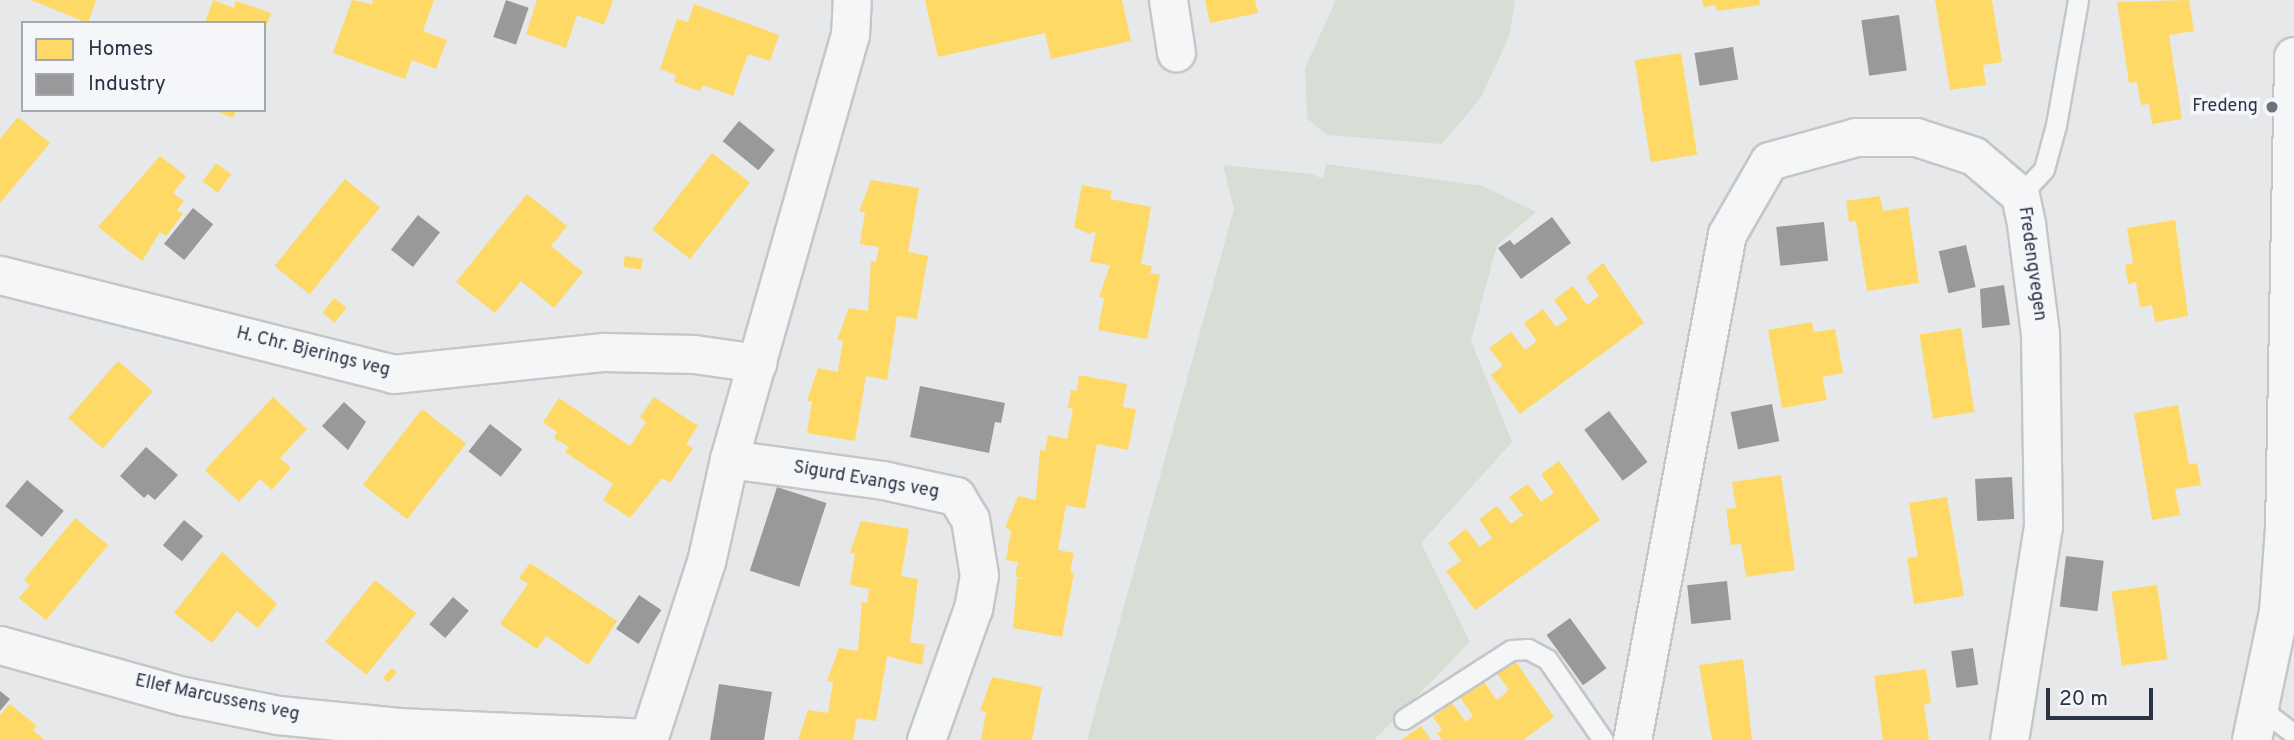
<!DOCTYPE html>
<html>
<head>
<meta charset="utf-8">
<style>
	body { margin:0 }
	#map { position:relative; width:2294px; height:740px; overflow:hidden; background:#e6e8ea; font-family:Overpass,sans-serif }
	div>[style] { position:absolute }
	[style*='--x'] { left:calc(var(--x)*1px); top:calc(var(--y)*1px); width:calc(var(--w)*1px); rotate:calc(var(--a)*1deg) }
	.green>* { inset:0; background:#d6ded6 }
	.homes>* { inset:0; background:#ffd966; transform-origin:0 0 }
	.industry>* { inset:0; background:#999; transform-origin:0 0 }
	.roads { filter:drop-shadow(2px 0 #c4c6c8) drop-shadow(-2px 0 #c4c6c8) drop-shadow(0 2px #c4c6c8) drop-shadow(0 -2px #c4c6c8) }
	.service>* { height:19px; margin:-9.5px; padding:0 9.5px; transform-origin:9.5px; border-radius:9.5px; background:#f5f6f7 }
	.minor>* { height:37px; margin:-18.5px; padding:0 18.5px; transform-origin:18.5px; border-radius:18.5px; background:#f5f6f7 }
	.tertiary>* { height:38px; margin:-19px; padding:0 19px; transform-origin:19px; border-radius:19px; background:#f5f6f7 }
	.dots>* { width:19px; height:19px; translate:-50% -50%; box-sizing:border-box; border:4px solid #f4f6f9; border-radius:50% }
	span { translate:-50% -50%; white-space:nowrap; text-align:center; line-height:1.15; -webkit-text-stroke:7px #f4f6f9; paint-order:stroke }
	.poi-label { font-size:18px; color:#2b3445 }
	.right { translate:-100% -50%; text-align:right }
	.street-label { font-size:18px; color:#2b3445 }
	.legend { position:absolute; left:21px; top:21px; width:245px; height:91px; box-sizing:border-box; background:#f4f6f9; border:2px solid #a4a8b1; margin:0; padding:9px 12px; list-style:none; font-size:21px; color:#2b3445 }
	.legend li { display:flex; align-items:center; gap:14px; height:35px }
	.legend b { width:35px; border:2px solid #a4a8b1 }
	.scale { position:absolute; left:2046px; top:688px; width:107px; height:32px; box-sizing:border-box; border:4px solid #2b3445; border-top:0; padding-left:9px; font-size:21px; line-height:24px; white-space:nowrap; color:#2b3445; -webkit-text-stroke:5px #f4f6f9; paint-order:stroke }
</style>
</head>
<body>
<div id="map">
	<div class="green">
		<div style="clip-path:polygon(1336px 0,1515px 0,1509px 37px,1480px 99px,1442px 144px,1327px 135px,1307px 118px,1305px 68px)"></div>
		<div style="clip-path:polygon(1326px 164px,1483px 186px,1536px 212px,1497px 245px,1471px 341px,1512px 442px,1421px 543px,1470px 642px,1374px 740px,1087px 740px,1234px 209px,1223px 165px,1312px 174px,1323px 179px)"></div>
	</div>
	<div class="homes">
		<div style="clip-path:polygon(31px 0,96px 0,88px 23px)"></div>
		<div style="clip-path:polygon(213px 0,234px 8px,236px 1px,271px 13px,265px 30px,264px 23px,205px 23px)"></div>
		<div style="clip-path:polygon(352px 0,372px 4px,373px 0,434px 0,423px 31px,447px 40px,436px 69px,412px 60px,405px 79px,333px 53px)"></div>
		<div style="clip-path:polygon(537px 0,613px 0,604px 25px,577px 15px,566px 48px,526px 34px)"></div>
		<div style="clip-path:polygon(925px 0,1122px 0,1131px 41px,1051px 59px,1045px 33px,938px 57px)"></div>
		<div style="clip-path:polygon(1205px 0,1255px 0,1258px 13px,1210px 23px)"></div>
		<div style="clip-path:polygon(1702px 0,1759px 0,1760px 5px,1717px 11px,1716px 5px,1704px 7px)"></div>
		<div style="clip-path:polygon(1935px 0,1992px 0,2002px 62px,1983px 65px,1986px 85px,1950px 90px)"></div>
		<div style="clip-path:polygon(2189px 0,2194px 31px,2169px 35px,2182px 119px,2152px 124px,2149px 104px,2141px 105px,2137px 82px,2129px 83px,2117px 2px)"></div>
		<div style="clip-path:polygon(694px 4px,779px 35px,770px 61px,748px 54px,733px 96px,703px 85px,700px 91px,674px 82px,676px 75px,660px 69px,677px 19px,688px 22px)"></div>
		<div style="left:1681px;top:53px;width:103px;height:47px;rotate:81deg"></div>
		<div style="clip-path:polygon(214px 110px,236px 110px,233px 118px)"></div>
		<div style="clip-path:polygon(18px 117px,50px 143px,0 203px,0 139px)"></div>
		<div style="left:712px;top:153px;width:48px;height:97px;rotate:38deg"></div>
		<div style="clip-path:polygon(160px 156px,186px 176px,173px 193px,184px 201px,177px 210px,183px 214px,166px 236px,160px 232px,142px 261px,98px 227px)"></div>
		<div style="left:216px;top:163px;width:19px;height:23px;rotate:36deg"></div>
		<div style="left:345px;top:179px;width:45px;height:112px;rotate:39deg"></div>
		<div style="clip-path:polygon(871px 180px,919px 188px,908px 252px,928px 256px,917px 319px,897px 316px,887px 380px,866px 376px,855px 441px,807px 433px,812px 401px,807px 401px,818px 368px,838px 372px,843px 341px,837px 340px,849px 308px,868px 311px,871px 261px,876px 262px,879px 247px,860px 244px,865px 212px,859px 212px)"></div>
		<div style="clip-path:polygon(1082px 185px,1112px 191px,1110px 199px,1151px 207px,1141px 264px,1152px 266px,1150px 273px,1160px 275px,1147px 339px,1098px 330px,1104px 298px,1099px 297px,1110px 265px,1090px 262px,1096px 231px,1089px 234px,1074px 227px)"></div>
		<div style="clip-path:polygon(527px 194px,567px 226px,551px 246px,583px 272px,554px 308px,521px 281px,495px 313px,456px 282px)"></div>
		<div style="clip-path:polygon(1880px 196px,1883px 211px,1908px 207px,1919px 283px,1867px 291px,1856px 221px,1849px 222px,1846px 201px)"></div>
		<div style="clip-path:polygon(2175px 220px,2188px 316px,2155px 322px,2152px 305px,2140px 307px,2136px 282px,2128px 284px,2125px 265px,2133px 263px,2127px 228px)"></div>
		<div style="left:625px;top:256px;width:18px;height:11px;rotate:9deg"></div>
		<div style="clip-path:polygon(1603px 263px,1644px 323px,1520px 414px,1491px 375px,1503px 366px,1489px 348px,1511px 332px,1525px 350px,1537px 341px,1524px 323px,1543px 309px,1556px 327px,1568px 319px,1554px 300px,1573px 286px,1587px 305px,1599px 296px,1586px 277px)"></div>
		<div style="left:334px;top:298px;width:16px;height:19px;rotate:38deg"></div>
		<div style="clip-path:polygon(1812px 322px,1814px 332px,1835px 329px,1843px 373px,1822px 377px,1827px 400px,1782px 408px,1768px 330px)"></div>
		<div style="left:1961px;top:328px;width:85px;height:42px;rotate:81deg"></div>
		<div style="left:118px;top:361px;width:46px;height:76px;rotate:41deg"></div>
		<div style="clip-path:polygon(1079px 375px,1127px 384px,1123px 407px,1136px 409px,1128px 450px,1097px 444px,1085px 509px,1066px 505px,1058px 550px,1074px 553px,1070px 572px,1074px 573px,1062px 637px,1013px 628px,1017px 579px,1022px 578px,1015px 577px,1018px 562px,1006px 560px,1011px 530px,1005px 528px,1018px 496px,1036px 500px,1040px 450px,1045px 451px,1048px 435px,1067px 439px,1073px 409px,1068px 408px,1071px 390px,1077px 391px)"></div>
		<div style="clip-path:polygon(273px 397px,307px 429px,280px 458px,291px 468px,272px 490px,260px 479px,239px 502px,205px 470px)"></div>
		<div style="clip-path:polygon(654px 397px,698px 426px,686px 444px,693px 448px,670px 483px,662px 478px,630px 518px,603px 500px,613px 484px,565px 452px,569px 447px,554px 438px,557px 432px,543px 422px,559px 398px,630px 446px,646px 422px,640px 417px)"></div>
		<div style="clip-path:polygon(2178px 405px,2189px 465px,2197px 463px,2201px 485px,2175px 489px,2180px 515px,2152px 520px,2134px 413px)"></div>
		<div style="left:422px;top:409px;width:56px;height:96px;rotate:38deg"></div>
		<div style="clip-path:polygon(1559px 461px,1600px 520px,1475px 610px,1446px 571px,1461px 561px,1448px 543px,1466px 529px,1480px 547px,1492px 538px,1479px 519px,1497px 506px,1511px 524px,1523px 515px,1509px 497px,1528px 484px,1541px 502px,1554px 493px,1541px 474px)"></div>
		<div style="clip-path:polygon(1781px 475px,1795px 570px,1746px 577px,1741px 544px,1731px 545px,1726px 509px,1736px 508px,1732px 482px)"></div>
		<div style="clip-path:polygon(1947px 497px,1964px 596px,1914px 604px,1907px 558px,1918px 557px,1909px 503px)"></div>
		<div style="clip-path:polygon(75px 518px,108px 545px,46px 620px,19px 598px,30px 585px,24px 580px)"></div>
		<div style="clip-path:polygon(861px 521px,909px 529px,901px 576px,918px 579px,910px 642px,925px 645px,922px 665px,887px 656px,876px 721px,857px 718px,853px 740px,798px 740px,808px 710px,828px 713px,833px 682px,827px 681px,839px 648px,858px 651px,862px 602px,867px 603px,869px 589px,850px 585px,855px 554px,850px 553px)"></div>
		<div style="clip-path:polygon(222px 552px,277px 604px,258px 628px,237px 611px,212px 643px,174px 613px)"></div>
		<div style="clip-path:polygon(530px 563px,617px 621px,588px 665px,546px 636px,537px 649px,500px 624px,528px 584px,519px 578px)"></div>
		<div style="left:375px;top:580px;width:53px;height:79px;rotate:39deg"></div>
		<div style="left:2157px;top:585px;width:75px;height:46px;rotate:82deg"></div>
		<div style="clip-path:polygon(1514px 659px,1554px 717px,1523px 740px,1442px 740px,1437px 733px,1442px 730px,1433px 717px,1452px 703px,1466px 722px,1473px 716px,1460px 697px,1483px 681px,1497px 700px,1509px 690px,1496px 672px)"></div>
		<div style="clip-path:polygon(1743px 659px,1752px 740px,1712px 740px,1699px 665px)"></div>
		<div style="clip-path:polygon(392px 668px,397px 672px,389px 682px,383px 678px)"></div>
		<div style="clip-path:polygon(1926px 669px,1931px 703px,1924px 704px,1929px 740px,1883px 740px,1874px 676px)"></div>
		<div style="clip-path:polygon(992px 677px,1042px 687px,1032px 740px,981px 740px,986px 712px,980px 711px)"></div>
		<div style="clip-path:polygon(10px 704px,37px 726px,33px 730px,45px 740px,0 740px,0 715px)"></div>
		<div style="clip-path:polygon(1421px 726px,1431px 740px,1401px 740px)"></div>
	</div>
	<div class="industry">
		<div style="left:506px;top:0;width:24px;height:39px;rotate:19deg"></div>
		<div style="left:1899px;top:15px;width:56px;height:38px;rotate:82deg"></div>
		<div style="left:1733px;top:47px;width:33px;height:39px;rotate:81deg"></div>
		<div style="left:739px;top:121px;width:46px;height:26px;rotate:39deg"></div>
		<div style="left:193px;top:208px;width:26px;height:46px;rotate:39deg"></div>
		<div style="left:418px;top:215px;width:28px;height:44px;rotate:38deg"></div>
		<div style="clip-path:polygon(1552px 217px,1571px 243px,1521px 279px,1498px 248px,1510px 240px,1514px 245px)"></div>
		<div style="left:1824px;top:222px;width:39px;height:48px;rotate:84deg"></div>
		<div style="left:1966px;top:245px;width:43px;height:28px;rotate:77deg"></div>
		<div style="clip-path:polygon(2004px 285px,2010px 325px,1982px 328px,1980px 289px)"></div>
		<div style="clip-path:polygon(920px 386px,1005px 403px,1001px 423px,995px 422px,989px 453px,910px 437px)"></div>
		<div style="clip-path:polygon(344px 402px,366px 422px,348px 450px,322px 426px)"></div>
		<div style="left:1772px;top:404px;width:38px;height:42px;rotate:79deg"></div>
		<div style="left:1609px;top:411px;width:64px;height:31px;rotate:53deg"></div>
		<div style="left:490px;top:424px;width:41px;height:35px;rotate:38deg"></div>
		<div style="clip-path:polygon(146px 447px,178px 475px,155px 500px,148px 494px,144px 498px,120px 476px)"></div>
		<div style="left:2012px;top:477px;width:42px;height:37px;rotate:87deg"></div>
		<div style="left:27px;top:480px;width:48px;height:34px;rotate:40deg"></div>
		<div style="left:777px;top:487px;width:52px;height:88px;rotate:18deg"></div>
		<div style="left:184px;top:520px;width:25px;height:33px;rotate:40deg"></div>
		<div style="left:2066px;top:556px;width:38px;height:51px;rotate:7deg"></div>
		<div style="left:1727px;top:581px;width:39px;height:40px;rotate:84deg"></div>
		<div style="left:639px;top:595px;width:27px;height:41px;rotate:34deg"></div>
		<div style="left:453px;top:597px;width:21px;height:36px;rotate:41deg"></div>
		<div style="left:1570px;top:618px;width:62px;height:29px;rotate:54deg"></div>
		<div style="left:1973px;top:648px;width:37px;height:22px;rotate:82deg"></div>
		<div style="clip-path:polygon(719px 684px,772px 692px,764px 740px,710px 740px)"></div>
		<div style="clip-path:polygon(0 691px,10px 699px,0 711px)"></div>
	</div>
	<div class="roads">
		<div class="service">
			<div style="--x:2020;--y:195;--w:35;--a:-47"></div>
			<div style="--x:2044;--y:169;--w:46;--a:-74.7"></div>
			<div style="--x:2056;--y:125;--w:127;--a:-80"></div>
			<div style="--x:2261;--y:709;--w:41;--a:37.1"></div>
			<div style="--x:1404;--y:719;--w:127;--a:-32.8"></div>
			<div style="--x:1511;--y:650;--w:17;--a:-3"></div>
			<div style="--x:1528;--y:649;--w:21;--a:28"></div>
			<div style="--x:1547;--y:659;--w:98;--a:55.3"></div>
		</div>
		<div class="minor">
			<div style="--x:1168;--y:0;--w:53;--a:81.3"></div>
			<div style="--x:0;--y:275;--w:405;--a:14.1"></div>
			<div style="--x:393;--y:374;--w:212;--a:-6"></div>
			<div style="--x:604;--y:352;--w:90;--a:1.3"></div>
			<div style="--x:694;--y:354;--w:64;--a:8.1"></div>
			<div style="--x:729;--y:459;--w:155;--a:7.8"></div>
			<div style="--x:883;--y:480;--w:75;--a:12.4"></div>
			<div style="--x:956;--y:496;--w:27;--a:59"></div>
			<div style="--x:970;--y:519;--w:57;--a:80.9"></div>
			<div style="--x:979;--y:575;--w:34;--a:100"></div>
			<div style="--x:973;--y:608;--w:140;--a:109.6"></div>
			<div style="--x:0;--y:645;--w:190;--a:15.6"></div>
			<div style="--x:183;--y:696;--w:97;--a:11.3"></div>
			<div style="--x:278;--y:715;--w:121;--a:5.7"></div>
			<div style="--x:398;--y:727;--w:251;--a:2.5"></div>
			<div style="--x:648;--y:740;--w:187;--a:-72"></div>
			<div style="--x:706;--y:562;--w:106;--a:-77.4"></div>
			<div style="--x:729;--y:459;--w:441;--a:-74.1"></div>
			<div style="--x:850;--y:35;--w:35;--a:-87"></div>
			<div style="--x:1632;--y:740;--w:515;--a:-79.37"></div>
			<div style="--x:1727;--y:234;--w:84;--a:-60.1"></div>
			<div style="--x:1769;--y:161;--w:90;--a:-15.4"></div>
			<div style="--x:1856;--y:137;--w:60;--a:0"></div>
			<div style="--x:1916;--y:137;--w:61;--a:18.1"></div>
			<div style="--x:1974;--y:156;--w:60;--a:40.3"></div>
			<div style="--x:2020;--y:195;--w:30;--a:78"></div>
			<div style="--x:2026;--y:224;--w:110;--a:82.7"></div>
			<div style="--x:2040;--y:333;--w:193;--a:89.1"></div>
			<div style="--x:2043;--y:526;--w:217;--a:99"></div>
		</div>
		<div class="tertiary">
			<div style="--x:2252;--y:740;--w:131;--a:-78.1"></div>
			<div style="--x:2279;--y:612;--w:83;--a:-85.9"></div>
			<div style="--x:2285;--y:529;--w:472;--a:-88.9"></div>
		</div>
	</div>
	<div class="dots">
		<div style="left:2272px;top:107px;background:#6c737f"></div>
	</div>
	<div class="poi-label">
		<span class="right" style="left:2258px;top:107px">Fredeng</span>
	</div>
	<div class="street-label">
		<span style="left:2031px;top:264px;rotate:82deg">Fredengvegen</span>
		<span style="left:313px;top:353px;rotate:14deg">H. Chr. Bjerings veg</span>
		<span style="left:866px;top:481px;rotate:10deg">Sigurd Evangs veg</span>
		<span style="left:217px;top:699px;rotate:12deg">Ellef Marcussens veg</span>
	</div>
	<ul class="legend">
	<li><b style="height:19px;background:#ffd966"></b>Homes</li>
	<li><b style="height:19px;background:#999"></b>Industry</li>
	</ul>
	<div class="scale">20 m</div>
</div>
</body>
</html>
